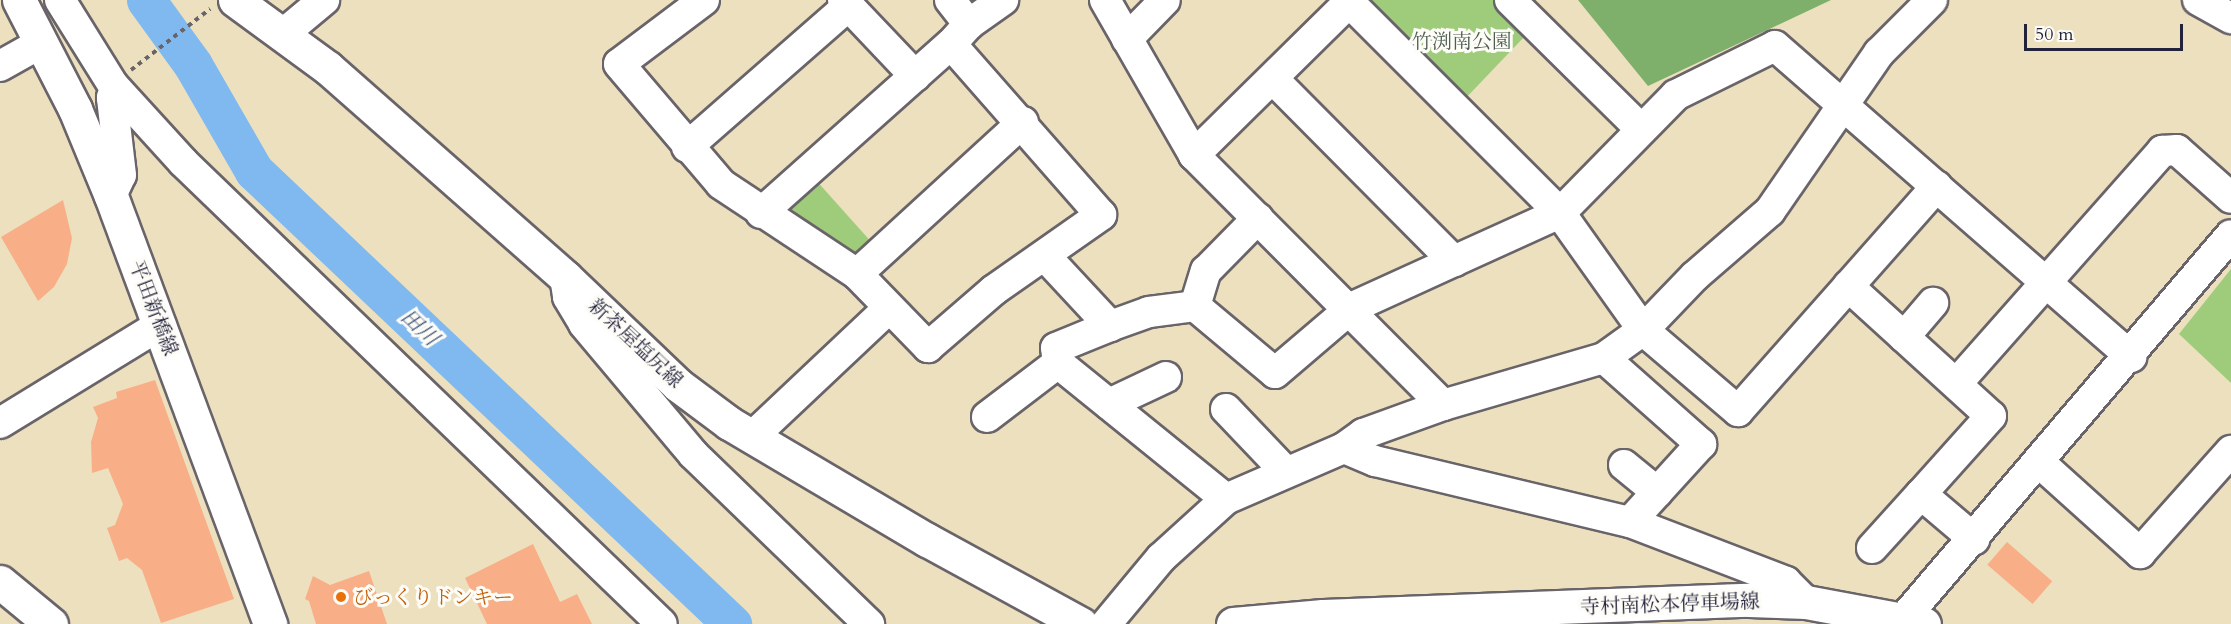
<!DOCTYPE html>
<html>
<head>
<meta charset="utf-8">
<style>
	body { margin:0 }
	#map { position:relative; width:2231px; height:624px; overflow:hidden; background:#ede0be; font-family:Cardo,"Noto Serif JP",serif }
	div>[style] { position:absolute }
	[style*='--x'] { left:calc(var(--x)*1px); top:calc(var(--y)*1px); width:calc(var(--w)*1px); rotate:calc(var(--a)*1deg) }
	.green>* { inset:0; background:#9ecc7b }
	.forest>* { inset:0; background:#7eb06b }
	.river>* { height:39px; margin:-19.5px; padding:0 19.5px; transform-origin:19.5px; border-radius:19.5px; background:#7fb9f0 }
	.building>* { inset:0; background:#f8af88; transform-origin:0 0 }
	.path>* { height:4px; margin-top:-2px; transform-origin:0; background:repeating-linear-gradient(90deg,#696469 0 4.5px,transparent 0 9px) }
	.roads { filter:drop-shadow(2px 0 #696469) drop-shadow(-2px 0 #696469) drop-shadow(0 2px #696469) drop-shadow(0 -2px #696469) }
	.minor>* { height:30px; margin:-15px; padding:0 15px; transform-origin:15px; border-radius:15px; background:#fff }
	.major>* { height:33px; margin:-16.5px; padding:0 16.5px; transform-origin:16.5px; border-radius:16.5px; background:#fff }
	.highway>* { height:33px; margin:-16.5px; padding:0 16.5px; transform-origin:16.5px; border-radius:16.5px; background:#fff }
	.dots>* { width:16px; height:16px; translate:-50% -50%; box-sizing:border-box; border:3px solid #fdfcf7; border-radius:50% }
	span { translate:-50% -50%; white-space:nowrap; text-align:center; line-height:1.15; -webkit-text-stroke:6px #fdfcf7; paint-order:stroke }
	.park-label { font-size:20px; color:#4d5e51 }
	.street-label { font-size:20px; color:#22223b }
	.food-label { font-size:20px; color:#c56008 }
	.left { translate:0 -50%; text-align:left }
	.water-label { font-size:21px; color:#43577a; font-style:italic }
	.scale { position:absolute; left:2024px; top:24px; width:159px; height:27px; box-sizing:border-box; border:3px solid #22223b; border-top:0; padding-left:8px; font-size:18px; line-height:21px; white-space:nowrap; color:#22223b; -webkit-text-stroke:4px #fdfcf7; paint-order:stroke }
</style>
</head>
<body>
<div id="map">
	<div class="green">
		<div style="clip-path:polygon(1369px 0,1495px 0,1528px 33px,1462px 102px,1369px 8px)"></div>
		<div style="clip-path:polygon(814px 178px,874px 245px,849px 259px,786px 216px,784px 206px)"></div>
		<div style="clip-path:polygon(2231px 269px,2231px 383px,2179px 334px)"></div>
	</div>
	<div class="forest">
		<div style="clip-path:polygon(1578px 0,1831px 0,1648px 86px)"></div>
	</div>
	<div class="river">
		<div style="--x:146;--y:0;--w:80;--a:54.1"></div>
		<div style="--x:193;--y:65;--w:122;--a:60.1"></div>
		<div style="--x:254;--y:171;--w:659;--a:43.46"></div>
	</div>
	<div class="building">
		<div style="clip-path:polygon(63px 200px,72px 238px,67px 264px,54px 287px,38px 301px,1px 237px)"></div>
		<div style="clip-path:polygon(155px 380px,234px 599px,161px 623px,142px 570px,127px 558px,119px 561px,107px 528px,115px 525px,123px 504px,108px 468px,92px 473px,91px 442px,98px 418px,93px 407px,117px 398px,116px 392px)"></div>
		<div style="left:2007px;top:542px;width:60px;height:30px;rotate:41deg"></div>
		<div style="clip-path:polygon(533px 544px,560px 602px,577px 594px,592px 624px,487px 624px,465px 578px)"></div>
		<div style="clip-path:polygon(369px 571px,387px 624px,316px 624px,309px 601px,305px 599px,313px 576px,330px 585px)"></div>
	</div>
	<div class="path">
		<div style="--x:131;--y:70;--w:100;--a:-37.7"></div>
	</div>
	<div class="roads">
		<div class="minor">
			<div style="--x:60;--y:0;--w:100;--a:58.1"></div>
			<div style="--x:113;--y:85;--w:104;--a:47.7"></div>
			<div style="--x:183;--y:162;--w:665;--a:43.97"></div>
			<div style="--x:704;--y:0;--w:106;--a:143"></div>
			<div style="--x:619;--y:64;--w:157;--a:49.6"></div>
			<div style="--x:721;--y:184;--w:163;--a:33.5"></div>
			<div style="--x:857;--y:274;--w:102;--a:45.8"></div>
			<div style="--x:928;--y:347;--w:87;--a:-40.8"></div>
			<div style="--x:994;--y:290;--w:131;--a:-35"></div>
			<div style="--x:1101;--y:215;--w:227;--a:-131.3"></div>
			<div style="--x:951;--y:44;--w:27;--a:-48"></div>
			<div style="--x:969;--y:24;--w:42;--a:-35.2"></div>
			<div style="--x:843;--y:0;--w:105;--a:46.5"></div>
			<div style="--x:950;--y:0;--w:31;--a:52"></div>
			<div style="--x:1105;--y:0;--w:179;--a:60.1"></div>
			<div style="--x:1194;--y:155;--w:353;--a:45.1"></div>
			<div style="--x:1510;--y:0;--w:184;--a:44.6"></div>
			<div style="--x:2198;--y:0;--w:38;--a:29"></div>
			<div style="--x:1349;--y:2;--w:298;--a:45"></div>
			<div style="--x:1560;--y:213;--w:143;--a:54.6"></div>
			<div style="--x:1643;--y:330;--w:125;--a:40.5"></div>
			<div style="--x:1738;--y:411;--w:300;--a:-48.5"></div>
			<div style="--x:282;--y:35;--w:55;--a:-39.8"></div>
			<div style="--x:1127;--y:39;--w:54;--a:-45.7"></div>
			<div style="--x:0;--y:66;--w:47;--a:-29.3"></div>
			<div style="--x:1273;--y:79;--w:257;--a:45.2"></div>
			<div style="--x:1454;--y:261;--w:116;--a:-24.4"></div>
			<div style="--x:1560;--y:213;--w:165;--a:-45.5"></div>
			<div style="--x:1676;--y:95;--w:110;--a:-26.3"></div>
			<div style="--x:1775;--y:46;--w:473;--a:41.1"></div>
			<div style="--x:687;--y:147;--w:214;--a:-41.2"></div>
			<div style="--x:1194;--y:155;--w:221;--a:-44.6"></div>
			<div style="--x:111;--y:196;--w:23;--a:-65"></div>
			<div style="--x:121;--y:175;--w:78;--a:-96.7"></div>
			<div style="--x:112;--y:98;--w:8;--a:-45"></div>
			<div style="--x:761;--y:213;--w:254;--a:-41.7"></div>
			<div style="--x:1045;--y:256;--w:96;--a:47.1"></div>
			<div style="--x:1110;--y:326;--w:41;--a:-19.7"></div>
			<div style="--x:1149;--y:312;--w:46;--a:-7.4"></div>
			<div style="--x:1195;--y:306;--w:104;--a:39.9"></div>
			<div style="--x:1275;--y:373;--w:100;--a:-40.5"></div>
			<div style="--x:1351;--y:308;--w:113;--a:-24.5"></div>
			<div style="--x:857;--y:274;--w:225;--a:-42.5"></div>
			<div style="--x:565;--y:277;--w:20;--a:81"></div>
			<div style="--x:568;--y:297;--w:31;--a:59"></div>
			<div style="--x:584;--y:324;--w:170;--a:50"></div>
			<div style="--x:693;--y:454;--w:245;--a:44"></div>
			<div style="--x:1848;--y:286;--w:193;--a:42.3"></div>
			<div style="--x:1991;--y:416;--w:105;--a:131.9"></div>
			<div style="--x:1921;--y:494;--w:70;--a:40.3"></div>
			<div style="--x:1195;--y:306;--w:37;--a:-73"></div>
			<div style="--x:1206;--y:271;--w:74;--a:-45.5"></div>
			<div style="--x:1110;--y:326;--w:58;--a:157.8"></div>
			<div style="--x:1056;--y:348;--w:15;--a:82"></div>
			<div style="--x:1058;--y:363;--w:216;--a:39"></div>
			<div style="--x:1904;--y:337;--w:45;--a:-49.5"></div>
			<div style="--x:1604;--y:358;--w:130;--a:41.6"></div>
			<div style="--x:1701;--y:444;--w:105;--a:132.3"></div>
			<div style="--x:1957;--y:383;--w:310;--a:-48.5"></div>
			<div style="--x:2162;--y:151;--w:15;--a:-4"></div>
			<div style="--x:2177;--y:150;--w:72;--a:41.6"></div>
			<div style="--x:1109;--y:404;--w:63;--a:-25.3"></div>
			<div style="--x:1226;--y:409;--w:86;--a:46.4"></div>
			<div style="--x:987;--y:417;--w:89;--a:-37.3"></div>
			<div style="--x:0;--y:423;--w:188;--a:-31.5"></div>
			<div style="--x:752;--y:437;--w:187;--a:-43.3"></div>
			<div style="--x:1344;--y:448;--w:34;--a:23"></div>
			<div style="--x:1375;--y:461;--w:262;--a:13.5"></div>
			<div style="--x:1630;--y:522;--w:167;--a:21"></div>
			<div style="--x:1786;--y:582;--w:28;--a:45"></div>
			<div style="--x:2040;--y:463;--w:135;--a:42"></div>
			<div style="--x:2140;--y:553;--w:137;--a:-48.3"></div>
			<div style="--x:1624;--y:465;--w:43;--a:39.3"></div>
			<div style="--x:1872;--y:548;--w:73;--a:-47.8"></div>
			<div style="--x:1106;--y:624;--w:86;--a:-50.2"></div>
			<div style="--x:1161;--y:558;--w:88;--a:-42.2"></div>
			<div style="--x:1226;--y:499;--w:129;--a:-23.4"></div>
			<div style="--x:1344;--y:448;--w:24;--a:-36"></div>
			<div style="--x:1363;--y:434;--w:85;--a:-19.9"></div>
			<div style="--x:1443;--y:405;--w:168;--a:-16.3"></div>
			<div style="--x:1604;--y:358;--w:48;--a:-35.7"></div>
			<div style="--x:1643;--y:330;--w:75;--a:-46.1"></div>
			<div style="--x:1695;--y:276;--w:99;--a:-40.9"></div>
			<div style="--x:1770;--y:211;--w:192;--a:-55.4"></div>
			<div style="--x:1879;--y:53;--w:75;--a:-45"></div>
			<div style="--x:1899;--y:624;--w:511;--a:-49.52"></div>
		</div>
		<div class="major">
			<div style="--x:19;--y:0;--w:123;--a:62.8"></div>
			<div style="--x:75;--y:109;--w:94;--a:67.5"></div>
			<div style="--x:111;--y:196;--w:457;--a:69.6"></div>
			<div style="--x:235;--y:0;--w:115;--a:36.2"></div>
			<div style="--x:328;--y:68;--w:316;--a:41.4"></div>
			<div style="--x:565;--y:277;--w:156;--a:43.7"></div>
			<div style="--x:678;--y:385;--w:64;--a:36.7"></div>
			<div style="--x:729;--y:423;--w:230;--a:30.6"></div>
			<div style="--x:927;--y:540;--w:175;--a:28.6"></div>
			<div style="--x:1233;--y:624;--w:90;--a:-5.1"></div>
			<div style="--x:1323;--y:616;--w:426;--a:-2.2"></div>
			<div style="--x:1749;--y:600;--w:57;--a:2"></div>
			<div style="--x:1806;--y:602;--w:120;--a:10.6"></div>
		</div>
		<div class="highway">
			<div style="--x:0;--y:582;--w:66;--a:39.5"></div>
		</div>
	</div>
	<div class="dots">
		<div style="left:341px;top:597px;background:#e8710a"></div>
	</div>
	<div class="park-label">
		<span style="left:1462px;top:41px">竹渕南公園</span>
	</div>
	<div class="street-label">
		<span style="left:154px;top:308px;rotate:69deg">平田新橋線</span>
		<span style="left:636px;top:343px;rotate:43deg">新茶屋塩尻線</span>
		<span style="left:1670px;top:604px;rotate:-2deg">寺村南松本停車場線</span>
	</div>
	<div class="food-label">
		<span class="left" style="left:353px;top:597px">びっくりドンキー</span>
	</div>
	<div class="water-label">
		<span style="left:419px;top:328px;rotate:43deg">田川</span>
	</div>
	<div class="scale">50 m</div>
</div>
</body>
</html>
